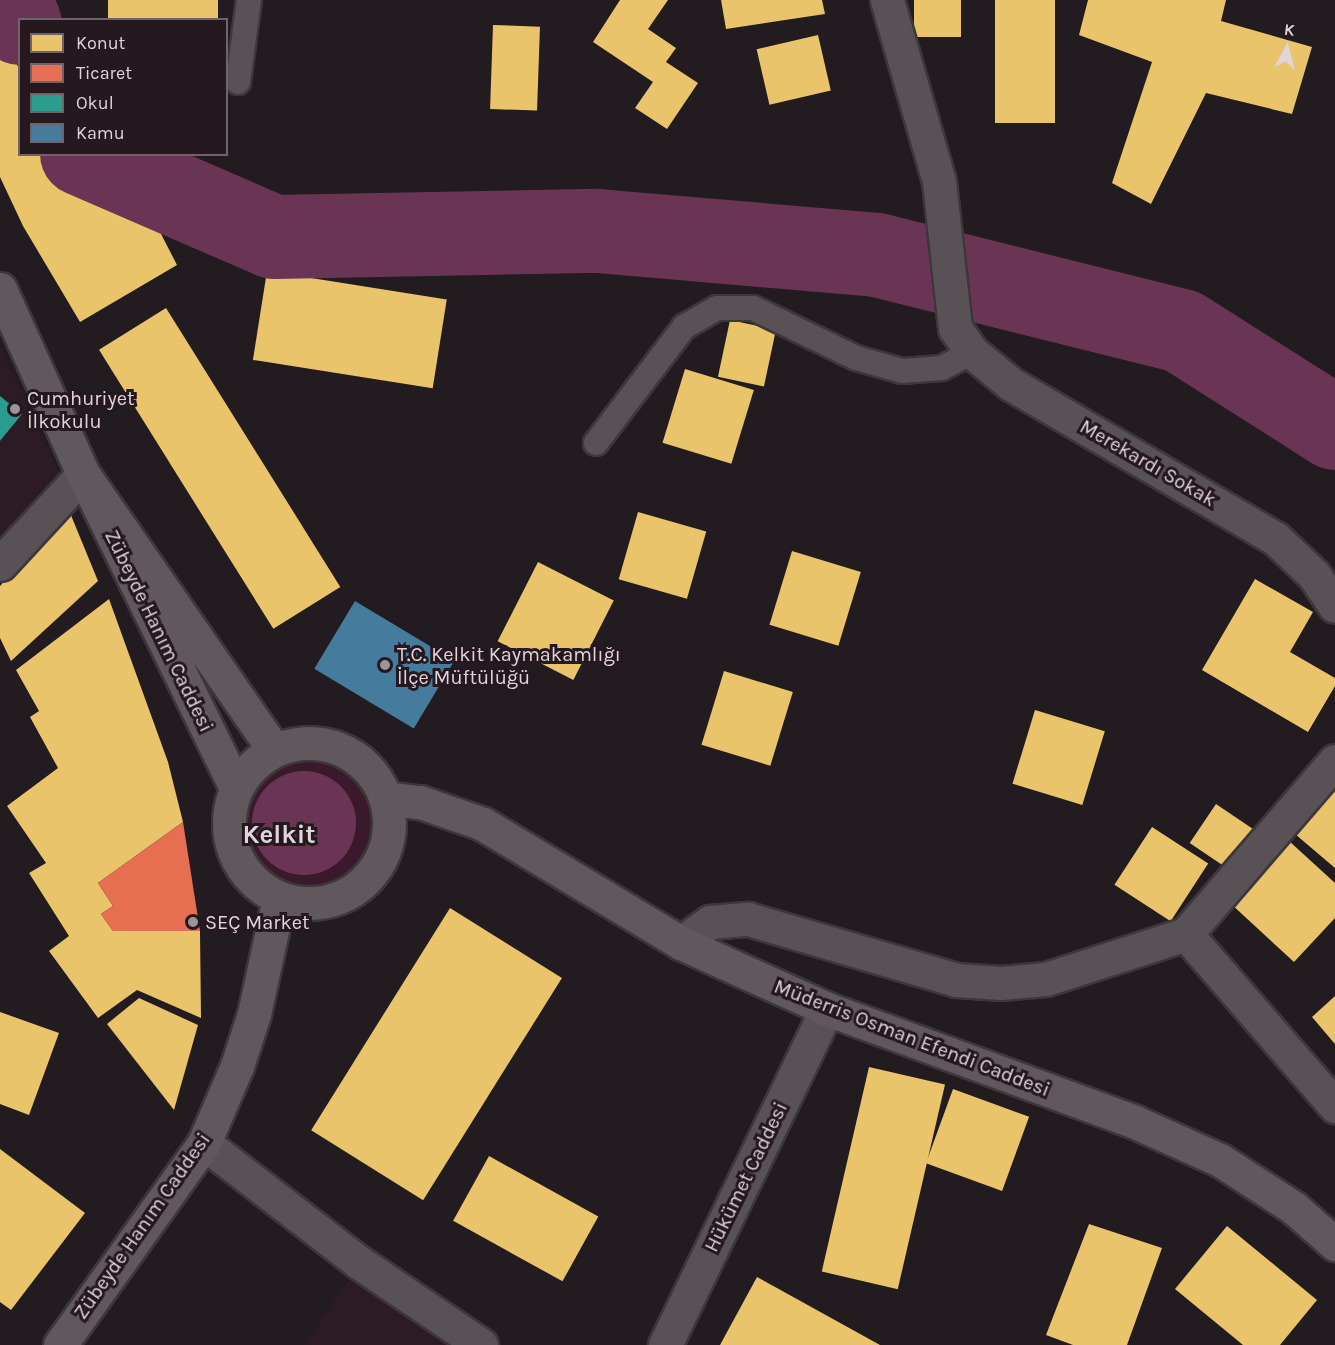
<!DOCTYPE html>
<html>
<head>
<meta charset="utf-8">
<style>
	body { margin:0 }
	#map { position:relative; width:1335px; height:1345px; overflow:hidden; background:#221b1f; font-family:Karla,sans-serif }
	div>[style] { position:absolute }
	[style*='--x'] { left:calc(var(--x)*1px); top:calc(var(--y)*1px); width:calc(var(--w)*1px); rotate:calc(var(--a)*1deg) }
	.built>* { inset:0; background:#2c1b24 }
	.green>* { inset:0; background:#3a192d }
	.round { border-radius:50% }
	.water>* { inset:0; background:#6a3555 }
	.homes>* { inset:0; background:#e9c46a; transform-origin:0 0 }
	.shops>* { inset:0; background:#e76f51 }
	.schools>* { inset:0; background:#2a9d8f }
	.public>* { inset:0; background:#457b9d; transform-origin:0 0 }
	.river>* { height:84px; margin:-42px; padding:0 42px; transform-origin:42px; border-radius:42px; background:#6a3555 }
	.roads { filter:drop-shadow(2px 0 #3d373b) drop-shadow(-2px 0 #3d373b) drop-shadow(0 2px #3d373b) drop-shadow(0 -2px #3d373b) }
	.service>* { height:24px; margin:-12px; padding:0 12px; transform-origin:12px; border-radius:12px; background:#585155 }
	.minor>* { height:33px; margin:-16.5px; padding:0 16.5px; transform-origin:16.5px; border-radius:16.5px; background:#585155 }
	.secondary>* { height:33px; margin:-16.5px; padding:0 16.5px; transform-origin:16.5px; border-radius:16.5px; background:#60585d }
	.secondary>.ring { margin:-16.5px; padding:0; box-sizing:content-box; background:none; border:33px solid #60585d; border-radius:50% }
	.dots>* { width:16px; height:16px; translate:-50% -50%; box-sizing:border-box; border:3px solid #25181f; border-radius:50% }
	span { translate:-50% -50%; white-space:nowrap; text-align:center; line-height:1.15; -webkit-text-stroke:6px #25181f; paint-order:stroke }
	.poi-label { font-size:20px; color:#dfd5da }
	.left { translate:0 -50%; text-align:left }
	.street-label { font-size:20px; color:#dfd5da }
	.district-label { font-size:26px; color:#dfd5da; font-weight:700 }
	.legend { position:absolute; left:18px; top:18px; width:210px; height:138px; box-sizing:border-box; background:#25181f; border:2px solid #6f646a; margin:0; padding:8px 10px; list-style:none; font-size:18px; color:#dfd5da }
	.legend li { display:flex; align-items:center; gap:12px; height:30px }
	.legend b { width:30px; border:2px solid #6f646a }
	.north { position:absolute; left:1257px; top:18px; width:60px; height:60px; -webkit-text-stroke:4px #25181f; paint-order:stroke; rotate:7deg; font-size:16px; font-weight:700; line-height:24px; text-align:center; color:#dfd5da }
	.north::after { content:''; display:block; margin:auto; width:21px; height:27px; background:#dfd5da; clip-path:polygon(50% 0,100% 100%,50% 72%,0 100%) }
</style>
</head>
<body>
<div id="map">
	<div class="built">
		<div style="clip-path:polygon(0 346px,59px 472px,0 537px)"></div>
		<div style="clip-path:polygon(360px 1263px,481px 1345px,304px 1345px)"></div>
	</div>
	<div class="green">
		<div class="round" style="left:229px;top:743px;width:160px;height:160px"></div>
	</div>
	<div class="water">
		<div class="round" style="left:252px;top:771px;width:104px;height:104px"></div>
	</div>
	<div class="homes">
		<div style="left:108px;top:0;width:110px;height:20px"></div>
		<div style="clip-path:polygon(620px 0,668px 0,648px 29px,676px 48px,666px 62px,698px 83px,667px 129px,635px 108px,653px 82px,593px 42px)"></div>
		<div style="clip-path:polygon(721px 0,822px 0,825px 14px,726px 29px)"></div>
		<div style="left:914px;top:0;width:47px;height:37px"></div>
		<div style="left:995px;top:0;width:60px;height:123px"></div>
		<div style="clip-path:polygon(1088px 0,1226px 0,1221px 21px,1312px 47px,1292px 114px,1206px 93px,1151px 204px,1112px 183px,1152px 62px,1079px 35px)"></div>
		<div style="left:493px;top:25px;width:47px;height:84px;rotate:2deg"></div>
		<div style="clip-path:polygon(0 28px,20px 71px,20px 154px,58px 154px,67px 176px,89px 171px,113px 209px,141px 195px,177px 265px,80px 322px,23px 226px,0 177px)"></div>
		<div style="left:818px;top:35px;width:57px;height:63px;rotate:77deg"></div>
		<div style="left:267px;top:271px;width:182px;height:90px;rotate:9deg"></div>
		<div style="left:166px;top:308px;width:329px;height:79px;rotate:58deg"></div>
		<div style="left:730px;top:320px;width:47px;height:58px;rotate:12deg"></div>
		<div style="left:685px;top:369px;width:72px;height:77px;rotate:17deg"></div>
		<div style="clip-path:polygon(68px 508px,98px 581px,11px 661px,0 638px,0 586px)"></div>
		<div style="left:638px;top:512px;width:71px;height:70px;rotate:16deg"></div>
		<div style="left:792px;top:551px;width:72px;height:77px;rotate:17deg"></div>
		<div style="left:538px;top:562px;width:85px;height:89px;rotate:27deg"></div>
		<div style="clip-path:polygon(1255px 579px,1313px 612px,1290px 652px,1335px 678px,1335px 686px,1308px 732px,1202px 670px)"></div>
		<div style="clip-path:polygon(109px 599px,168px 762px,183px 822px,98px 883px,113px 906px,101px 914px,113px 931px,200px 931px,201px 1018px,137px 990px,98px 1018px,49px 951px,69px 936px,29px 873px,46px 863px,7px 806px,58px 768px,30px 717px,39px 711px,16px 670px)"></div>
		<div style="left:724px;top:671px;width:72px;height:77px;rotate:17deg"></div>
		<div style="left:1035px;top:710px;width:73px;height:77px;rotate:17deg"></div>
		<div style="clip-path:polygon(1335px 788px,1335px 868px,1295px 834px)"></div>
		<div style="left:1216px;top:804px;width:46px;height:47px;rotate:34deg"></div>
		<div style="left:1152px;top:827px;width:67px;height:69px;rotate:33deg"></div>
		<div style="clip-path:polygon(1288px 840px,1335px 883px,1335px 918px,1294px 962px,1230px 903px)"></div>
		<div style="left:450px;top:908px;width:132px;height:262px;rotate:32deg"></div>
		<div style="clip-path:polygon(1335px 996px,1335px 1044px,1312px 1017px)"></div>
		<div style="clip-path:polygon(139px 998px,198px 1025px,174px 1110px,107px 1024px)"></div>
		<div style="clip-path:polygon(0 1012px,59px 1033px,29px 1115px,0 1104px)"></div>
		<div style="left:869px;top:1067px;width:78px;height:210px;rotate:13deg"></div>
		<div style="left:953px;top:1089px;width:81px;height:79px;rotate:20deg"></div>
		<div style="clip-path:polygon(0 1149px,85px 1213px,11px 1310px,0 1302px)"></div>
		<div style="left:489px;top:1156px;width:125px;height:74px;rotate:29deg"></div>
		<div style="clip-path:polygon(1089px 1224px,1162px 1248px,1127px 1345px,1073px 1345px,1046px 1335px)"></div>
		<div style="clip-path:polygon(1227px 1226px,1317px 1300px,1280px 1345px,1243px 1345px,1175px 1289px)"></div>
		<div style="clip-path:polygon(757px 1277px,880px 1345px,720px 1345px)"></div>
	</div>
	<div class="shops">
		<div style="clip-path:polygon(183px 822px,200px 931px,113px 931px,101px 914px,113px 906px,98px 883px)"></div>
	</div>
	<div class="schools">
		<div style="clip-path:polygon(0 396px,22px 414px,0 441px)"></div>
	</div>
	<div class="public">
		<div style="left:355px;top:601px;width:116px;height:79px;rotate:31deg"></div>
	</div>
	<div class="river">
		<div style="--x:10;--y:0;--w:25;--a:67"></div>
		<div style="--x:82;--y:154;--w:209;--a:23.4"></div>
		<div style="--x:274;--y:237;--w:324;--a:-1.1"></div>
		<div style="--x:598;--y:231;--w:280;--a:4.9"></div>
		<div style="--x:877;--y:255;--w:314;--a:14"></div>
		<div style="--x:1182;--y:331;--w:181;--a:32.4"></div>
	</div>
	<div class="roads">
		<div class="service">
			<div style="--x:238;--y:82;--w:83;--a:-82.4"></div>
			<div style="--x:596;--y:443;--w:146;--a:-52.8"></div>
			<div style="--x:684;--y:327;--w:38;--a:-30"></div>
			<div style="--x:717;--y:308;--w:36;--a:0"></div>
			<div style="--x:753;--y:308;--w:114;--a:25.9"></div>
			<div style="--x:856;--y:358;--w:48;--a:15.8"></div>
			<div style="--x:902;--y:371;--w:40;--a:-4.3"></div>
			<div style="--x:942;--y:368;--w:34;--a:-28"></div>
		</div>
		<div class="minor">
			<div style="--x:887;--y:0;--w:188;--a:74"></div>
			<div style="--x:939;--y:181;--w:148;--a:83.8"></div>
			<div style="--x:955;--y:328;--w:29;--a:55"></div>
			<div style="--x:972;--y:352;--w:50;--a:39.4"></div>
			<div style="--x:1011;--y:384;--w:306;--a:30.3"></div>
			<div style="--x:1275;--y:538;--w:54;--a:43.5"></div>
			<div style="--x:1314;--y:575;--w:37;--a:56"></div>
			<div style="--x:0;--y:564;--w:122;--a:-47.3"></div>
			<div style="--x:1186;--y:934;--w:228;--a:-49.3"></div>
			<div style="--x:681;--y:943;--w:36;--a:-36"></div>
			<div style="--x:710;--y:922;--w:38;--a:-5"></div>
			<div style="--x:748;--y:919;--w:217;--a:16.3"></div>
			<div style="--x:956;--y:980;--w:45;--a:3.8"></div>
			<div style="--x:1001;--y:983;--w:45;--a:-5.1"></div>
			<div style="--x:1046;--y:979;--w:147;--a:-17.8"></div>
			<div style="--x:1186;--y:934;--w:228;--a:49.1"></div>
			<div style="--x:204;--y:1143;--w:197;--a:37.6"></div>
			<div style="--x:360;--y:1263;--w:146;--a:34.1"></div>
			<div style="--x:665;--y:1345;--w:373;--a:-64.3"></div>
		</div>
		<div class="secondary">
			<div style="--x:0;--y:289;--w:203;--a:65.8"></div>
			<div class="ring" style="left:229px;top:743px;width:127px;height:127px"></div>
			<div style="--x:236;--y:788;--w:349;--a:-116"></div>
			<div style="--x:83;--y:474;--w:336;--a:55.3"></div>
			<div style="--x:385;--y:798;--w:35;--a:7"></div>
			<div style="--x:420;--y:802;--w:67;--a:19.2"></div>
			<div style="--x:483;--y:824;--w:231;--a:31"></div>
			<div style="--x:681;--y:943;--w:160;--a:24.3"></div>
			<div style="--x:827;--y:1009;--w:328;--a:20.1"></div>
			<div style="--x:1135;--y:1122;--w:93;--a:24.1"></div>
			<div style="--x:1220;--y:1160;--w:88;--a:33"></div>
			<div style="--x:1294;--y:1208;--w:55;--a:41.3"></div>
			<div style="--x:60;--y:1345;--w:248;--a:-54.5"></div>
			<div style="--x:204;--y:1143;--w:84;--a:-66.8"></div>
			<div style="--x:237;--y:1066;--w:55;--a:-71.9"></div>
			<div style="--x:254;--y:1014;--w:119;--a:-77.8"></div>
		</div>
	</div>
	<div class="dots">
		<div style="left:15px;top:409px;background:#9d9499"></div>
		<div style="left:385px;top:665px;background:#9d9499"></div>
		<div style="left:193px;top:922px;background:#9d9499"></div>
	</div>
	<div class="poi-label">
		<span class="left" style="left:27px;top:410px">Cumhuriyet<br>İlkokulu</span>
		<span class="left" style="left:397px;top:666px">T.C. Kelkit Kaymakamlığı<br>İlçe Müftülüğü</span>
		<span class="left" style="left:205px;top:922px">SEÇ Market</span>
	</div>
	<div class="street-label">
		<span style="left:1148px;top:463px;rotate:30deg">Merekardı Sokak</span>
		<span style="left:159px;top:631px;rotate:64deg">Zübeyde Hanım Caddesi</span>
		<span style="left:912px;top:1038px;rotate:21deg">Müderris Osman Efendi Caddesi</span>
		<span style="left:746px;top:1177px;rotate:-64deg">Hükümet Caddesi</span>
		<span style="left:142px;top:1226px;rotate:-55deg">Zübeyde Hanım Caddesi</span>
	</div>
	<div class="district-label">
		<span style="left:279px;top:835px">Kelkit</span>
	</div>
	<ul class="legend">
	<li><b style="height:16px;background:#e9c46a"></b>Konut</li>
	<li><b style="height:16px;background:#e76f51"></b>Ticaret</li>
	<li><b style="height:16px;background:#2a9d8f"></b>Okul</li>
	<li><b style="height:16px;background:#457b9d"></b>Kamu</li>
	</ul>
	<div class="north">K</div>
</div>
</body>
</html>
